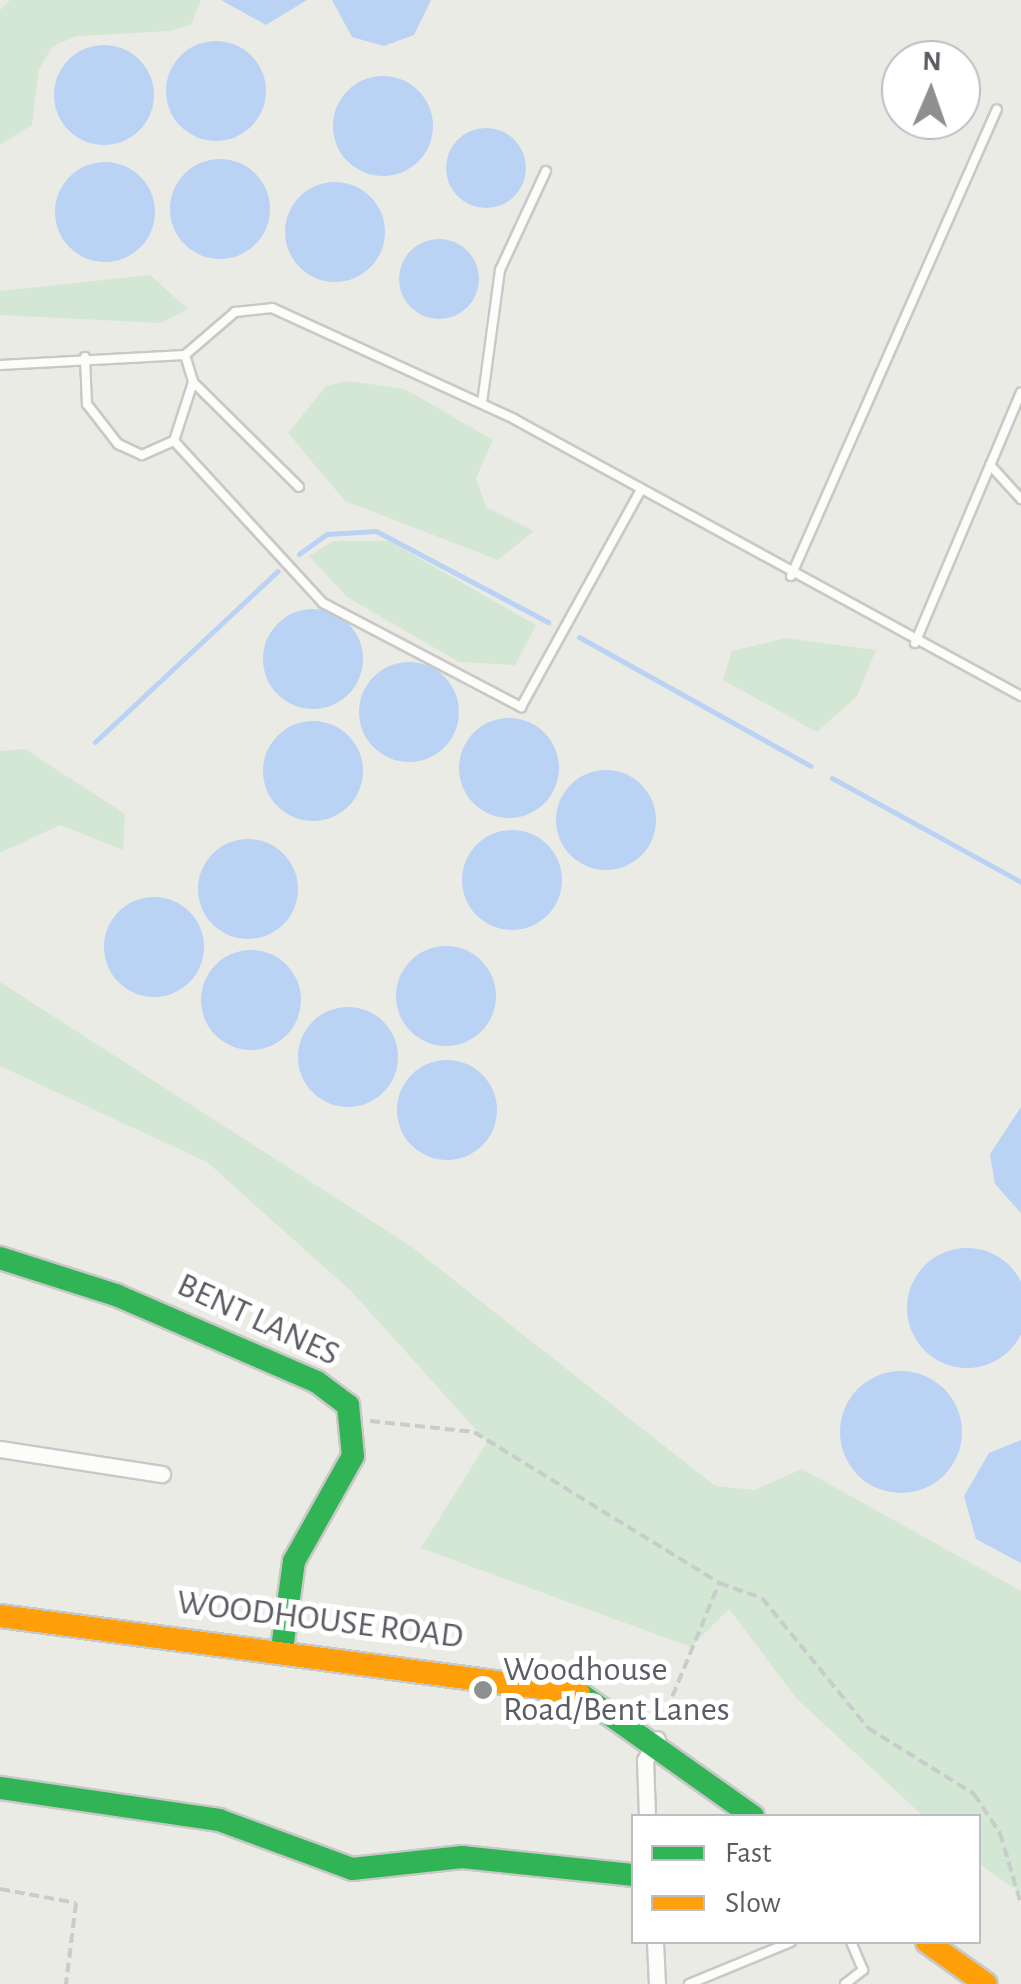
<!DOCTYPE html>
<html>
<head>
<meta charset="utf-8">
<style>
	body { margin:0 }
	#map { position:relative; width:1021px; height:1984px; overflow:hidden; background:#ebebe5; font-family:"Alegreya Sans",sans-serif }
	div>[style] { position:absolute }
	[style*='--x'] { left:calc(var(--x)*1px); top:calc(var(--y)*1px); width:calc(var(--w)*1px); rotate:calc(var(--a)*1deg) }
	.green>* { inset:0; background:#d3e7d4 }
	.water>* { inset:0; background:#bad2f4 }
	.round { border-radius:50% }
	.stream>* { height:5px; margin:-2.5px; padding:0 2.5px; transform-origin:2.5px; border-radius:2.5px; background:#bad2f4 }
	.path>* { height:4px; margin-top:-2px; transform-origin:0; background:repeating-linear-gradient(90deg,#c8ccca 0 10px,transparent 0 15px) }
	.roads { filter:drop-shadow(2px 0 #c8c9c7) drop-shadow(-2px 0 #c8c9c7) drop-shadow(0 2px #c8c9c7) drop-shadow(0 -2px #c8c9c7) }
	.lane>* { height:8px; margin:-4px; padding:0 4px; transform-origin:4px; border-radius:4px; background:#fcfcfb }
	.street>* { height:15px; margin:-7.5px; padding:0 7.5px; transform-origin:7.5px; border-radius:7.5px; background:#fcfcfb }
	.fast>* { height:22px; margin:-11px; padding:0 11px; transform-origin:11px; border-radius:11px; background:#30b455 }
	.slow>* { height:22px; margin:-11px; padding:0 11px; transform-origin:11px; border-radius:11px; background:#ff9f0a }
	.dots>* { width:28px; height:28px; translate:-50% -50%; box-sizing:border-box; border:5px solid #fff; border-radius:50% }
	span { translate:-50% -50%; white-space:nowrap; text-align:center; line-height:1.15; -webkit-text-stroke:10px #fff; paint-order:stroke }
	.street-label { font-size:35px; color:#5b5d63 }
	.poi-label { font-size:35px; color:#5b5d63 }
	.left { translate:0 -50%; text-align:left }
	.legend { position:absolute; left:631px; top:1814px; width:350px; height:130px; box-sizing:border-box; background:#fff; border:2px solid #bdbec1; margin:0; padding:12px 18px; list-style:none; font-size:30px; color:#5b5d63 }
	.legend li { display:flex; align-items:center; gap:20px; height:50px }
	.legend b { width:50px; border:2px solid #bdbec1 }
	.north { position:absolute; left:881px; top:40px; width:100px; height:100px; box-sizing:border-box; background:#fff; border:2px solid #bdbec1; border-radius:50%; rotate:2deg; font-size:28px; font-weight:700; line-height:40px; text-align:center; color:#5b5d63 }
	.north::after { content:''; display:block; margin:auto; width:35px; height:45px; background:#8d8f90; clip-path:polygon(50% 0,100% 100%,50% 72%,0 100%) }
</style>
</head>
<body>
<div id="map">
	<div class="green">
		<div style="clip-path:polygon(10px 0,201px 0,191px 25px,171px 31px,77px 36px,53px 46px,39px 69px,32px 125px,0 145px,0 10px)"></div>
		<div style="clip-path:polygon(150px 275px,188px 309px,161px 323px,0 315px,0 291px)"></div>
		<div style="clip-path:polygon(349px 381px,405px 389px,493px 440px,476px 478px,486px 507px,534px 531px,498px 560px,345px 501px,288px 433px,326px 386px)"></div>
		<div style="clip-path:polygon(333px 541px,389px 541px,536px 625px,515px 665px,459px 662px,347px 597px,309px 556px)"></div>
		<div style="clip-path:polygon(785px 638px,876px 650px,857px 696px,817px 732px,723px 680px,732px 651px)"></div>
		<div style="clip-path:polygon(25px 749px,125px 814px,123px 850px,60px 825px,0 853px,0 751px)"></div>
		<div style="clip-path:polygon(0 982px,412px 1247px,715px 1486px,755px 1490px,802px 1469px,1021px 1591px,1021px 1893px,979px 1864px,978px 1816px,923px 1816px,797px 1699px,729px 1609px,691px 1647px,421px 1548px,487px 1442px,352px 1292px,207px 1162px,0 1066px)"></div>
	</div>
	<div class="water">
		<div style="clip-path:polygon(221px 0,307px 0,266px 25px)"></div>
		<div style="clip-path:polygon(332px 0,431px 0,414px 35px,384px 46px,352px 37px)"></div>
		<div class="round" style="left:166px;top:41px;width:100px;height:100px"></div>
		<div class="round" style="left:54px;top:45px;width:100px;height:100px"></div>
		<div class="round" style="left:333px;top:76px;width:100px;height:100px"></div>
		<div class="round" style="left:446px;top:128px;width:80px;height:80px"></div>
		<div class="round" style="left:170px;top:159px;width:100px;height:100px"></div>
		<div class="round" style="left:55px;top:162px;width:100px;height:100px"></div>
		<div class="round" style="left:285px;top:182px;width:100px;height:100px"></div>
		<div class="round" style="left:399px;top:239px;width:80px;height:80px"></div>
		<div class="round" style="left:263px;top:609px;width:100px;height:100px"></div>
		<div class="round" style="left:359px;top:662px;width:100px;height:100px"></div>
		<div class="round" style="left:459px;top:718px;width:100px;height:100px"></div>
		<div class="round" style="left:263px;top:721px;width:100px;height:100px"></div>
		<div class="round" style="left:556px;top:770px;width:100px;height:100px"></div>
		<div class="round" style="left:462px;top:830px;width:100px;height:100px"></div>
		<div class="round" style="left:198px;top:839px;width:100px;height:100px"></div>
		<div class="round" style="left:104px;top:897px;width:100px;height:100px"></div>
		<div class="round" style="left:396px;top:946px;width:100px;height:100px"></div>
		<div class="round" style="left:201px;top:950px;width:100px;height:100px"></div>
		<div class="round" style="left:298px;top:1007px;width:100px;height:100px"></div>
		<div class="round" style="left:397px;top:1060px;width:100px;height:100px"></div>
		<div style="clip-path:polygon(1021px 1107px,1021px 1213px,995px 1184px,990px 1154px)"></div>
		<div class="round" style="left:907px;top:1248px;width:120px;height:120px"></div>
		<div class="round" style="left:840px;top:1371px;width:122px;height:122px"></div>
		<div style="clip-path:polygon(1021px 1440px,1021px 1563px,976px 1539px,964px 1496px,989px 1453px)"></div>
	</div>
	<div class="stream">
		<div style="--x:299;--y:554;--w:34;--a:-36"></div>
		<div style="--x:327;--y:534;--w:49;--a:-3.5"></div>
		<div style="--x:376;--y:531;--w:195;--a:27.9"></div>
		<div style="--x:579;--y:637;--w:265;--a:29.1"></div>
		<div style="--x:95;--y:742;--w:250;--a:-43.1"></div>
		<div style="--x:832;--y:778;--w:216;--a:28.8"></div>
	</div>
	<div class="path">
		<div style="--x:370;--y:1421;--w:105;--a:6"></div>
		<div style="--x:474;--y:1432;--w:288;--a:31.6"></div>
		<div style="--x:719;--y:1583;--w:46;--a:19.2"></div>
		<div style="--x:762;--y:1598;--w:168;--a:50.8"></div>
		<div style="--x:868;--y:1728;--w:125;--a:31.9"></div>
		<div style="--x:974;--y:1794;--w:47;--a:56.3"></div>
		<div style="--x:1000;--y:1833;--w:74;--a:73.5"></div>
		<div style="--x:661;--y:1724;--w:152;--a:-67.6"></div>
		<div style="--x:0;--y:1889;--w:77;--a:10.4"></div>
		<div style="--x:76;--y:1903;--w:82;--a:97"></div>
	</div>
	<div class="roads">
		<div class="lane">
			<div style="--x:185;--y:355;--w:28;--a:73"></div>
			<div style="--x:193;--y:382;--w:149;--a:44.7"></div>
			<div style="--x:85;--y:357;--w:47;--a:87.6"></div>
			<div style="--x:87;--y:404;--w:51;--a:52.2"></div>
			<div style="--x:118;--y:444;--w:26;--a:25"></div>
			<div style="--x:142;--y:455;--w:35;--a:-24"></div>
			<div style="--x:174;--y:441;--w:62;--a:-72.1"></div>
			<div style="--x:0;--y:365;--w:185;--a:-3.1"></div>
			<div style="--x:185;--y:355;--w:66;--a:-40.7"></div>
			<div style="--x:235;--y:312;--w:37;--a:-6"></div>
			<div style="--x:272;--y:308;--w:266;--a:24.6"></div>
			<div style="--x:514;--y:419;--w:578;--a:28.65"></div>
			<div style="--x:482;--y:403;--w:134;--a:-82.3"></div>
			<div style="--x:500;--y:270;--w:109;--a:-65.1"></div>
			<div style="--x:174;--y:441;--w:220;--a:47.4"></div>
			<div style="--x:323;--y:603;--w:224;--a:27.7"></div>
			<div style="--x:521;--y:707;--w:247;--a:-61.1"></div>
			<div style="--x:990;--y:465;--w:46;--a:47.6"></div>
			<div style="--x:791;--y:576;--w:510;--a:-66.2"></div>
			<div style="--x:915;--y:643;--w:272;--a:-67.1"></div>
			<div style="--x:689;--y:1984;--w:110;--a:-22.4"></div>
			<div style="--x:845;--y:1984;--w:23;--a:-38"></div>
			<div style="--x:863;--y:1970;--w:30;--a:-113"></div>
		</div>
		<div class="street">
			<div style="--x:0;--y:1449;--w:164;--a:8.8"></div>
			<div style="--x:647;--y:1816;--w:56;--a:-92"></div>
			<div style="--x:645;--y:1760;--w:24;--a:-60"></div>
			<div style="--x:655;--y:1942;--w:42;--a:87.3"></div>
		</div>
		<div class="fast">
			<div style="--x:0;--y:1258;--w:122;--a:17.7"></div>
			<div style="--x:116;--y:1295;--w:219;--a:23.4"></div>
			<div style="--x:317;--y:1382;--w:39;--a:37"></div>
			<div style="--x:348;--y:1405;--w:51;--a:84.4"></div>
			<div style="--x:353;--y:1456;--w:120;--a:119.3"></div>
			<div style="--x:294;--y:1561;--w:89;--a:97.8"></div>
			<div style="--x:579;--y:1693;--w:213;--a:35.3"></div>
			<div style="--x:0;--y:1788;--w:221;--a:8.3"></div>
			<div style="--x:219;--y:1820;--w:142;--a:20.2"></div>
			<div style="--x:352;--y:1869;--w:111;--a:-6.2"></div>
			<div style="--x:462;--y:1857;--w:173;--a:6"></div>
		</div>
		<div class="slow">
			<div style="--x:0;--y:1616;--w:584;--a:7.58"></div>
			<div style="--x:927;--y:1942;--w:72;--a:35.4"></div>
		</div>
	</div>
	<div class="dots">
		<div style="left:483px;top:1690px;background:#8d8f90"></div>
	</div>
	<div class="street-label">
		<span style="left:258px;top:1320px;rotate:25deg">BENT LANES</span>
		<span style="left:320px;top:1620px;rotate:7deg">WOODHOUSE ROAD</span>
	</div>
	<div class="poi-label">
		<span class="left" style="left:503px;top:1690px">Woodhouse<br>Road/Bent Lanes</span>
	</div>
	<ul class="legend">
	<li><b style="height:12px;background:#30b455"></b>Fast</li>
	<li><b style="height:12px;background:#ff9f0a"></b>Slow</li>
	</ul>
	<div class="north">N</div>
</div>
</body>
</html>
